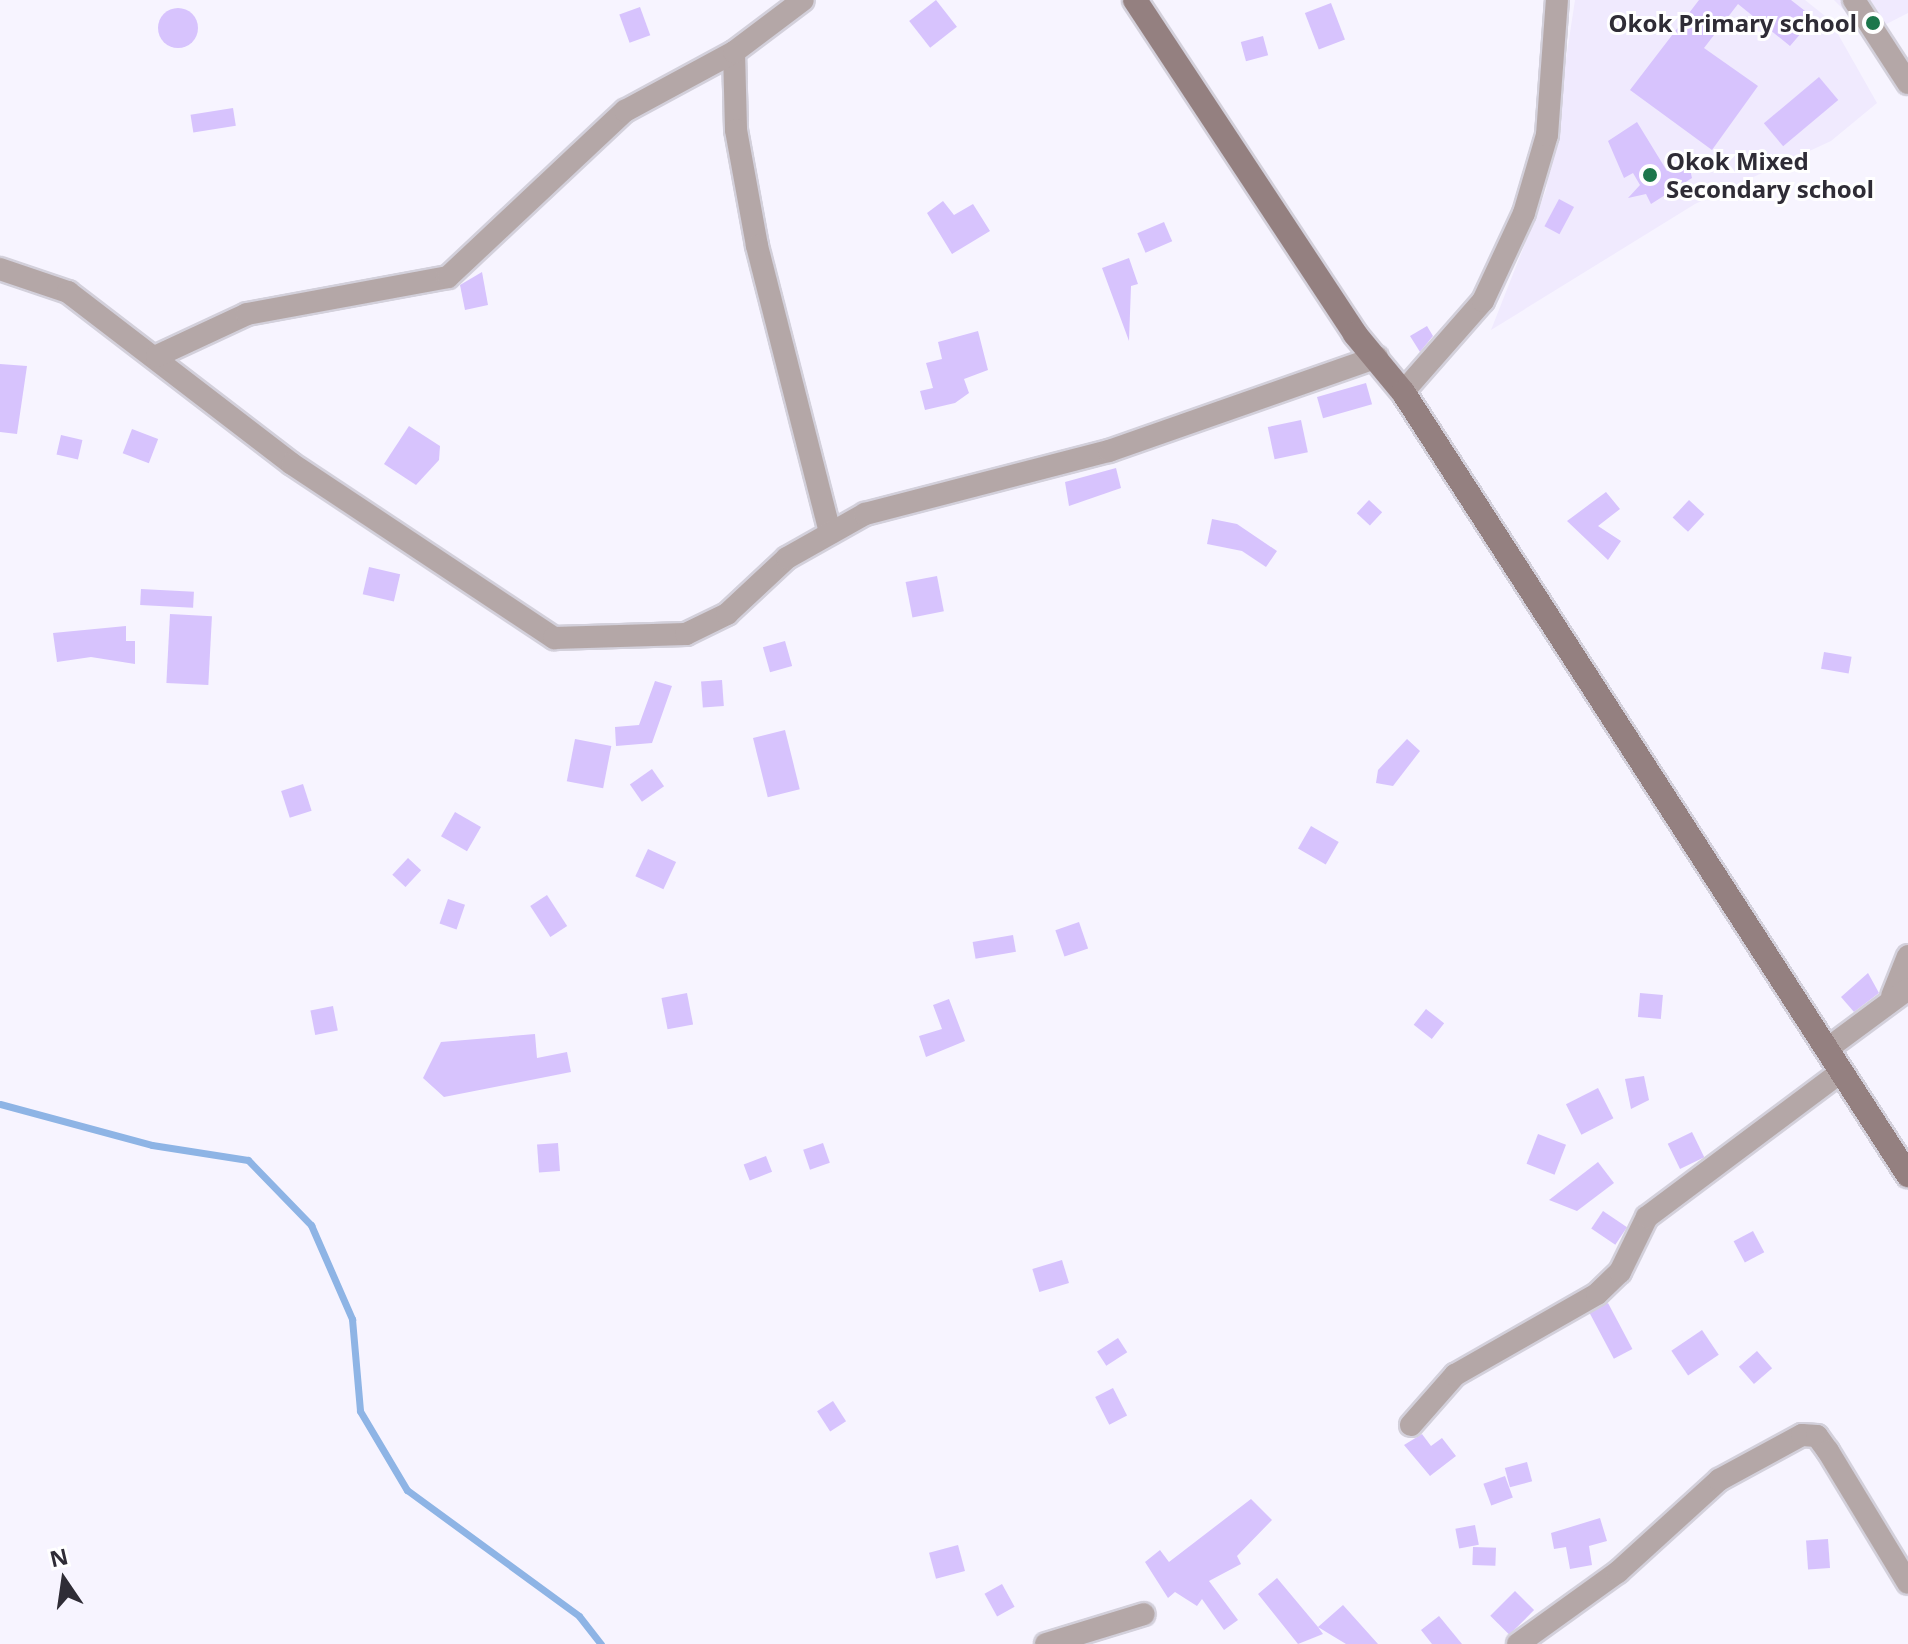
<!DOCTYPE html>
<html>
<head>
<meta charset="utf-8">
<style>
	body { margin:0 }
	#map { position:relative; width:1908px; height:1644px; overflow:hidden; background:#f7f4ff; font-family:"Noto Sans",sans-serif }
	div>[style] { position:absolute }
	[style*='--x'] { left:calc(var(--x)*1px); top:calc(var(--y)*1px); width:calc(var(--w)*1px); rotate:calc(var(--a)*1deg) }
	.built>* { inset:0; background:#f0eafe }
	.stream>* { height:7px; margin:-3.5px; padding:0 3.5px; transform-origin:3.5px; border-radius:3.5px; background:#8eb4e5 }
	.building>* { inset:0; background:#d7c3fd; transform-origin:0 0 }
	.round { border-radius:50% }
	.roads { filter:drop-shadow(2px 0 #d3d0db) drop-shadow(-2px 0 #d3d0db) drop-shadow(0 2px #d3d0db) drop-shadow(0 -2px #d3d0db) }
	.street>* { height:22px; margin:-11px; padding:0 11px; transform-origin:11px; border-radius:11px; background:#b4a7a7 }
	.secondary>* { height:24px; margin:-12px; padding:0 12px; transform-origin:12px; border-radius:12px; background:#948080 }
	.dots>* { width:22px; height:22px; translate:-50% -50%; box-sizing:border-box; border:4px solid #fff; border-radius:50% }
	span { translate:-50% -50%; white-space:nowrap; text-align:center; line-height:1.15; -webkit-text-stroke:6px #fff; paint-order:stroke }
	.poi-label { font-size:24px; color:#2f2c36; font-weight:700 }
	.right { translate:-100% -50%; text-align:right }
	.left { translate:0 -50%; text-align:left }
	.north { position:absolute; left:24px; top:1540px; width:80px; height:80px; -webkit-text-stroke:6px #fff; paint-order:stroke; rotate:347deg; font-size:22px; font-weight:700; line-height:32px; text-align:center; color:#2f2c36 }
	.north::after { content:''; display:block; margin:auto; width:28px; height:36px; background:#2f2c36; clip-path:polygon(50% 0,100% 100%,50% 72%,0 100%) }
</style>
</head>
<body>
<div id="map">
	<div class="built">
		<div style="clip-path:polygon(1575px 0,1805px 0,1830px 20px,1877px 103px,1831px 141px,1695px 204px,1491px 330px,1546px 190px)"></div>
		<div style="clip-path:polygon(1834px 0,1908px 0,1908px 13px,1867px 34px)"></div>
	</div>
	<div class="stream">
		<div style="--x:0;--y:1104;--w:157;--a:15.1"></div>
		<div style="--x:152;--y:1145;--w:97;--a:8.9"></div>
		<div style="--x:248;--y:1160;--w:91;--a:45.9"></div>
		<div style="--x:311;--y:1225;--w:103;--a:66.4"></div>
		<div style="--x:352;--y:1319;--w:92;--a:85"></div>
		<div style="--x:360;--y:1411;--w:92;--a:59.3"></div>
		<div style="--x:407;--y:1490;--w:213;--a:36.2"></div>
		<div style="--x:579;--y:1616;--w:36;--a:52"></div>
	</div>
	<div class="building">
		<div style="left:936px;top:0;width:34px;height:34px;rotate:52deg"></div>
		<div style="clip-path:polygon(1699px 0,1791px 0,1814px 18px,1790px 46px,1738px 4px,1704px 48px,1758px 86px,1712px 150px,1630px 90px)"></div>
		<div style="left:1331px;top:3px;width:39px;height:28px;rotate:69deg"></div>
		<div style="left:640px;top:7px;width:30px;height:22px;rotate:70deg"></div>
		<div class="round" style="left:158px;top:8px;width:40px;height:40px"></div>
		<div style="left:1263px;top:36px;width:20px;height:23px;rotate:75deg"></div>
		<div style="left:1819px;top:77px;width:30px;height:72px;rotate:50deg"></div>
		<div style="left:233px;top:108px;width:18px;height:43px;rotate:81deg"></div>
		<div style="clip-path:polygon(1637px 122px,1667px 171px,1689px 165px,1692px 178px,1651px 204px,1646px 194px,1628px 198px,1640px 185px,1633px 173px,1624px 178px,1608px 141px)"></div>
		<div style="left:1559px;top:199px;width:17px;height:31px;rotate:28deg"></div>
		<div style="clip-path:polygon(943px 201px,954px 215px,973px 204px,990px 231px,952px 254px,927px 213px)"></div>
		<div style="left:1164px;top:222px;width:21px;height:29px;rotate:67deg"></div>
		<div style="clip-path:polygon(1129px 258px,1138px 284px,1131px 286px,1129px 341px,1102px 268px)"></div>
		<div style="clip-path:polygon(482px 272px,488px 305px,465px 310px,460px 285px)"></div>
		<div style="clip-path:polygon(1427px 326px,1433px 336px,1420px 352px,1410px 336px)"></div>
		<div style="clip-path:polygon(978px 331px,988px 370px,964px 379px,969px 393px,955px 403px,925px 410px,920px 391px,933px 388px,926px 363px,942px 359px,938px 342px)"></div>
		<div style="clip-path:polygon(0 364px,27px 366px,17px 434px,0 432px)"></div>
		<div style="left:1366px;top:383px;width:22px;height:51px;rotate:74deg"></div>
		<div style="left:1301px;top:420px;width:33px;height:34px;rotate:78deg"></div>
		<div style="clip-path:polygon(409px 426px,440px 446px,439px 460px,416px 485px,384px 464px)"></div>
		<div style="left:132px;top:429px;width:28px;height:26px;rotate:21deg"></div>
		<div style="left:61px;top:435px;width:22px;height:20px;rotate:13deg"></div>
		<div style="clip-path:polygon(1116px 468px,1121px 488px,1069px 506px,1065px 482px)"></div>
		<div style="clip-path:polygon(1606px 492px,1620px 509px,1598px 526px,1621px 541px,1608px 560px,1567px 521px)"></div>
		<div style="left:1369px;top:500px;width:18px;height:18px;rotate:43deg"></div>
		<div style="left:1689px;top:500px;width:21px;height:24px;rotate:43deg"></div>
		<div style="clip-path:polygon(1212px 519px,1237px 524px,1277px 551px,1266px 567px,1242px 551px,1207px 544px)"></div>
		<div style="left:369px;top:567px;width:32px;height:28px;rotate:13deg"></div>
		<div style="left:937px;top:576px;width:36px;height:32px;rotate:79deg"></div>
		<div style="left:141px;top:589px;width:53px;height:16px;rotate:3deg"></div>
		<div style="left:170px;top:614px;width:42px;height:69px;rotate:3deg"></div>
		<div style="clip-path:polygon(126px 626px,126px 641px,135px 641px,135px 664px,91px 657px,57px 662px,53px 633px)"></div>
		<div style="left:785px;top:641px;width:26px;height:23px;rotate:74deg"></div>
		<div style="left:1824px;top:652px;width:28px;height:17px;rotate:10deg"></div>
		<div style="left:722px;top:680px;width:26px;height:21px;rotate:86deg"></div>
		<div style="clip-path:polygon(655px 681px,672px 686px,652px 743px,616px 746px,615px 727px,639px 725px)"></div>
		<div style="left:785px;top:730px;width:61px;height:33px;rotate:76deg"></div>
		<div style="left:575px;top:739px;width:37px;height:43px;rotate:11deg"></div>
		<div style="clip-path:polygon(1407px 739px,1420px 751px,1393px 786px,1376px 783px,1378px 770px)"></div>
		<div style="left:652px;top:769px;width:21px;height:27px;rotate:55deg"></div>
		<div style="left:303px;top:784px;width:28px;height:23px;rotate:72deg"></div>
		<div style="left:455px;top:812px;width:30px;height:28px;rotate:30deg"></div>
		<div style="left:1311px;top:826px;width:32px;height:26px;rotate:30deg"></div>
		<div style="left:648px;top:849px;width:31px;height:30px;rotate:25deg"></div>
		<div style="left:408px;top:858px;width:18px;height:23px;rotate:43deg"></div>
		<div style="left:547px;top:895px;width:37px;height:20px;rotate:57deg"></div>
		<div style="left:448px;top:899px;width:18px;height:26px;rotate:19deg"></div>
		<div style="left:1079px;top:922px;width:28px;height:25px;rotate:71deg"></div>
		<div style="left:1013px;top:935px;width:17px;height:41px;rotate:80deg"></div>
		<div style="clip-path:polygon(1868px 973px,1879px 993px,1854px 1012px,1841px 997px)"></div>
		<div style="left:687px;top:993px;width:32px;height:26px;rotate:79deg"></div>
		<div style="left:1640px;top:993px;width:23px;height:24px;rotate:5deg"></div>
		<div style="clip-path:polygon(949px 999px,965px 1041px,926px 1057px,919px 1036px,942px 1029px,933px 1005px)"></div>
		<div style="left:333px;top:1006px;width:25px;height:23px;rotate:79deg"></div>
		<div style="left:1426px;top:1009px;width:23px;height:20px;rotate:38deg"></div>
		<div style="clip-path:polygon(535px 1034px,537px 1058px,567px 1052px,571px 1072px,444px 1097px,423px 1078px,441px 1042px)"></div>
		<div style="clip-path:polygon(1644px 1076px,1649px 1100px,1631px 1109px,1625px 1079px)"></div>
		<div style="left:1598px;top:1088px;width:34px;height:36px;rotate:63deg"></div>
		<div style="left:1692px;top:1132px;width:28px;height:27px;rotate:64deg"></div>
		<div style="left:1538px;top:1134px;width:30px;height:32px;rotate:21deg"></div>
		<div style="left:558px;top:1143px;width:28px;height:21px;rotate:86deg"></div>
		<div style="left:823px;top:1143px;width:21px;height:21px;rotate:71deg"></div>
		<div style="left:766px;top:1156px;width:17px;height:24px;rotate:69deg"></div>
		<div style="clip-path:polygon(1598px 1162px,1614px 1183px,1577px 1211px,1549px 1200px)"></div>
		<div style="left:1603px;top:1211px;width:29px;height:21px;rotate:34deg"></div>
		<div style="left:1753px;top:1231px;width:24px;height:22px;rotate:62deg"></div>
		<div style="left:1062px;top:1260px;width:24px;height:31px;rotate:73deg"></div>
		<div style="left:1608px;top:1303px;width:52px;height:21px;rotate:62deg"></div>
		<div style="left:1702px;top:1330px;width:30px;height:37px;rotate:56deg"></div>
		<div style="left:1118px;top:1338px;width:17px;height:25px;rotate:57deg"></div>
		<div style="left:1757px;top:1351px;width:23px;height:24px;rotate:49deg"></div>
		<div style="left:1113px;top:1388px;width:31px;height:20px;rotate:63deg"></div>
		<div style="left:833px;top:1401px;width:24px;height:19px;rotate:57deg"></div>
		<div style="clip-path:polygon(1422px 1434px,1431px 1446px,1442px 1438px,1456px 1456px,1430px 1476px,1404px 1445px)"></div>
		<div style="left:1527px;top:1462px;width:20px;height:23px;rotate:75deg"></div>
		<div style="left:1505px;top:1476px;width:23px;height:23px;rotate:70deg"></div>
		<div style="clip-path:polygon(1251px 1499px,1272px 1520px,1237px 1556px,1241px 1564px,1209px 1581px,1238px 1620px,1224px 1630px,1202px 1599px,1197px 1606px,1175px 1592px,1168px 1598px,1145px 1562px,1160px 1550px,1169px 1562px)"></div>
		<div style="clip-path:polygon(1600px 1518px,1607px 1541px,1589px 1546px,1592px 1565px,1570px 1569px,1566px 1547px,1554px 1549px,1551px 1533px)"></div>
		<div style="left:1475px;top:1525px;width:20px;height:20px;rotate:79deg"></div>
		<div style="left:1828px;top:1539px;width:29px;height:22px;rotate:86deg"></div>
		<div style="left:958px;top:1545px;width:27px;height:30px;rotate:75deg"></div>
		<div style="left:1473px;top:1547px;width:23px;height:18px;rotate:2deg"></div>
		<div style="clip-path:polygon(1277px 1578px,1318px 1627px,1343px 1605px,1378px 1644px,1346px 1644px,1318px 1627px,1323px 1634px,1298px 1644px,1258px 1594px)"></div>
		<div style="left:1002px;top:1584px;width:26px;height:20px;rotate:61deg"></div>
		<div style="left:1515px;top:1591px;width:27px;height:35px;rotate:45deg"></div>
		<div style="clip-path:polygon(1439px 1616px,1462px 1644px,1432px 1644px,1421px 1630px)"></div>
	</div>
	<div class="roads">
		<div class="street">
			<div style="--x:1854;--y:0;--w:99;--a:57"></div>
			<div style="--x:734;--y:52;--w:78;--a:88.5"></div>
			<div style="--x:736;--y:130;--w:118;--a:79.7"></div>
			<div style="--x:757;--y:246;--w:296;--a:75.7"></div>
			<div style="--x:0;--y:269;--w:72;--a:18.7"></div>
			<div style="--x:68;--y:292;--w:282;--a:37.5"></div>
			<div style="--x:292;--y:464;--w:315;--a:33.6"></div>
			<div style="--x:554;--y:638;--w:132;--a:-1.7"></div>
			<div style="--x:686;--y:634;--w:46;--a:-26"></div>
			<div style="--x:727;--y:614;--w:82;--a:-43"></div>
			<div style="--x:787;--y:558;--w:90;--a:-29.4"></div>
			<div style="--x:865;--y:514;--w:252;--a:-14.5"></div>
			<div style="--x:1109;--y:451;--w:284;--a:-19.3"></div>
			<div style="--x:157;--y:356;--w:99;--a:-25"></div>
			<div style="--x:247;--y:314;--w:204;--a:-10.4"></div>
			<div style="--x:448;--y:277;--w:243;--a:-43.2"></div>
			<div style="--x:625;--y:111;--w:124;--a:-28.4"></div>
			<div style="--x:734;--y:52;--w:86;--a:-37"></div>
			<div style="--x:1403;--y:392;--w:121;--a:-48.7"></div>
			<div style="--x:1483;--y:301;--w:97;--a:-65"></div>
			<div style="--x:1524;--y:213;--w:81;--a:-73.6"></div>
			<div style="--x:1547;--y:135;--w:135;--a:-85.8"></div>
			<div style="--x:1892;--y:996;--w:43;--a:-68.2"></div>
			<div style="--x:1827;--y:1049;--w:101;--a:-36.5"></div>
			<div style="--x:1411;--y:1425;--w:67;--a:-48.7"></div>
			<div style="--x:1455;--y:1375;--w:163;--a:-29.7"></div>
			<div style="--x:1597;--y:1294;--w:32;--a:-44"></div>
			<div style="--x:1620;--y:1272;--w:61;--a:-63.9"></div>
			<div style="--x:1647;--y:1217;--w:242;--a:-36.8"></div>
			<div style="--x:1046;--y:1644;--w:102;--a:-17"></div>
			<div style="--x:1518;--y:1644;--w:123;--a:-35.8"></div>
			<div style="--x:1618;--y:1572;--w:137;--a:-42.3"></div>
			<div style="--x:1719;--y:1480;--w:94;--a:-28.5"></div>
			<div style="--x:1802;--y:1435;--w:15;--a:4"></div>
			<div style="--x:1817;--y:1436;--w:19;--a:54"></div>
			<div style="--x:1828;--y:1451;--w:154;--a:58.8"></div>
		</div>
		<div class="secondary">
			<div style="--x:1135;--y:0;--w:400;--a:56.6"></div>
			<div style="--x:1355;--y:334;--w:75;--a:50.4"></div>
			<div style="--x:1403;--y:392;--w:932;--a:57.18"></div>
		</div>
	</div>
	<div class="dots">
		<div style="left:1873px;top:23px;background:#1d774b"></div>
		<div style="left:1650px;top:175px;background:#1d774b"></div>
	</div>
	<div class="poi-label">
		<span class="right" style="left:1857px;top:23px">Okok Primary school</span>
		<span class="left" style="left:1666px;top:175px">Okok Mixed<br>Secondary school</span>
	</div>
	<div class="north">N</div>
</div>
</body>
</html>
